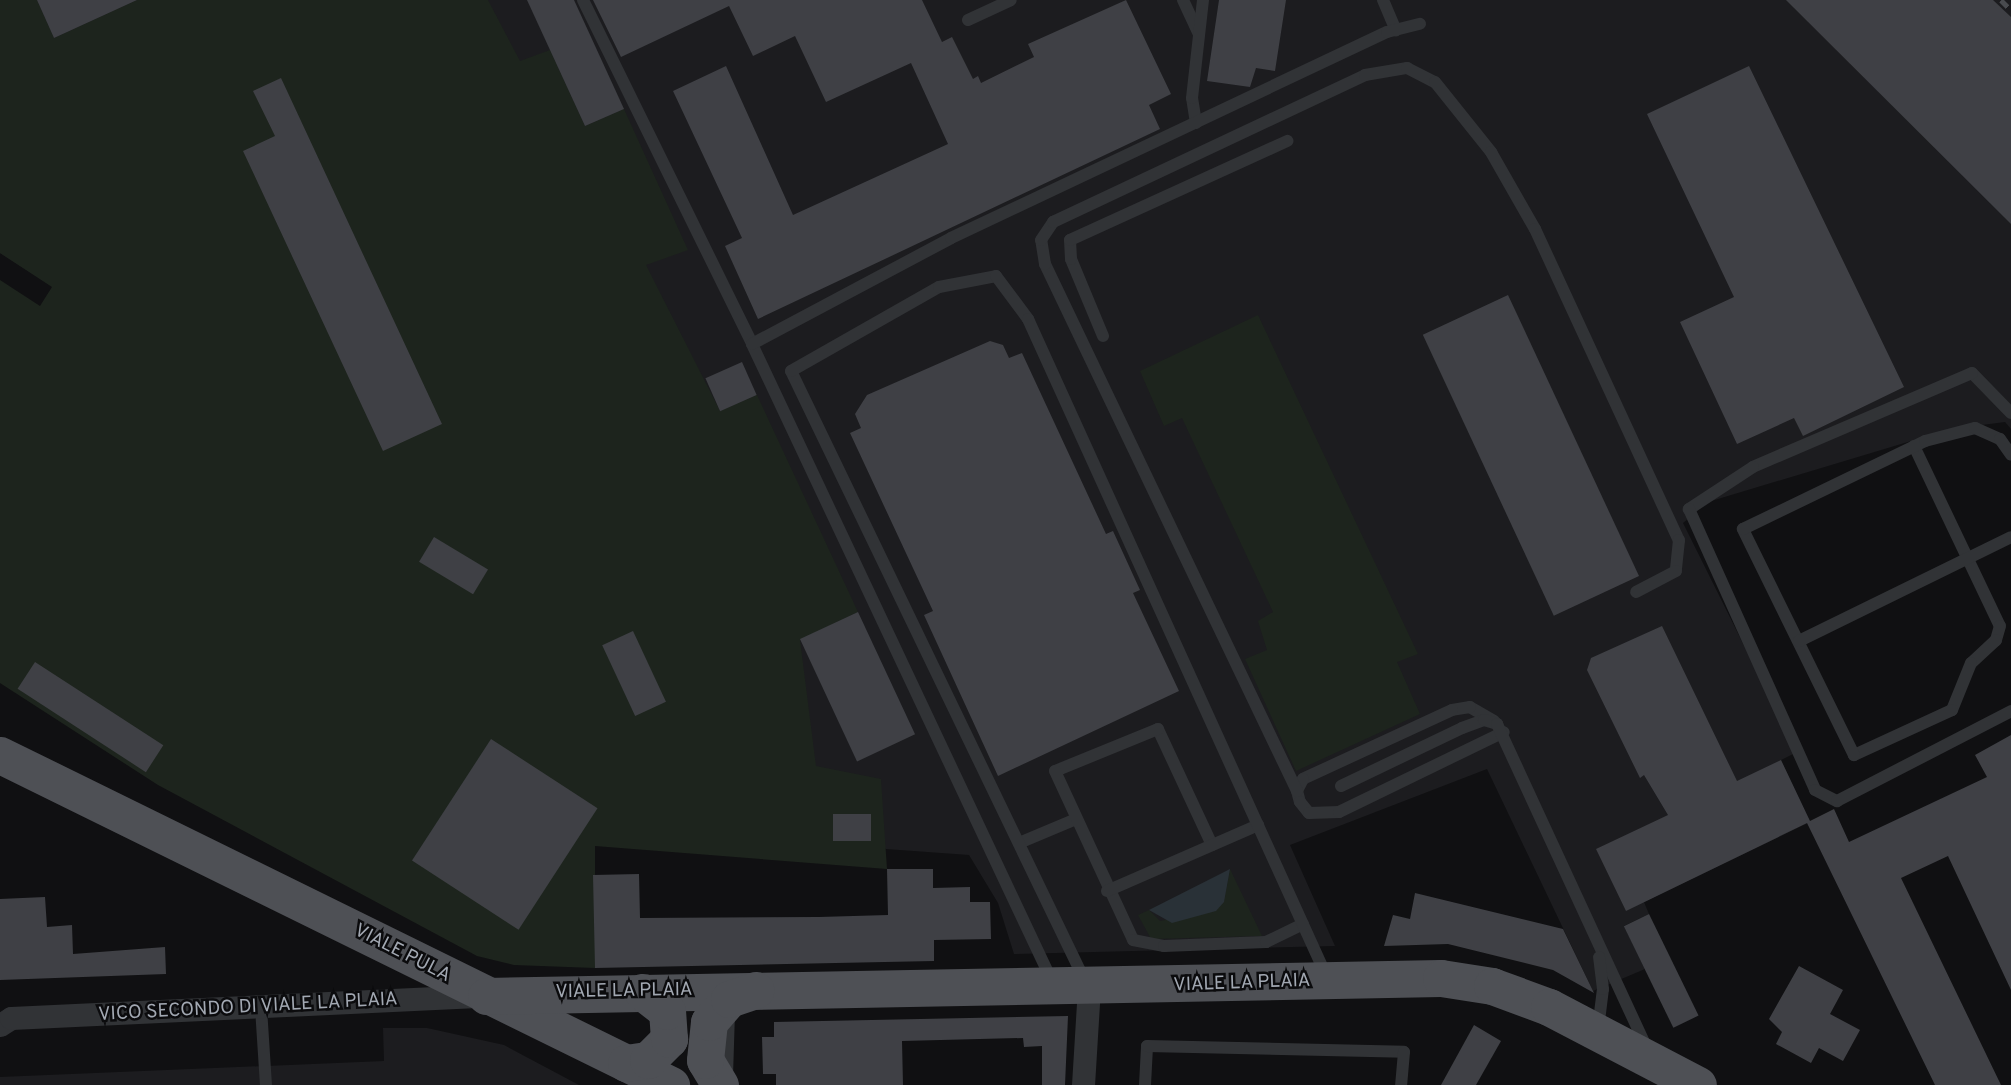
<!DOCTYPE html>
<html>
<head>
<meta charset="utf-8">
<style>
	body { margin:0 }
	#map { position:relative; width:2011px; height:1085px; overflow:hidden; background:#101012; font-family:Overpass,sans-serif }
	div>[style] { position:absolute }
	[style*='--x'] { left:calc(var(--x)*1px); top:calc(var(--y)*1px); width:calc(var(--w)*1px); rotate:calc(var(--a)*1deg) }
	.built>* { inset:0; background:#1c1c1f }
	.green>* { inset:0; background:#1d241d }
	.water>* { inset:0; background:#293137 }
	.building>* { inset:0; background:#3f4045; transform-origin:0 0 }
	.service>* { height:12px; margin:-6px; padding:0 6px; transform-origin:6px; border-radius:6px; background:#313336 }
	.minor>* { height:23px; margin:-11.5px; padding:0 11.5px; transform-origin:11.5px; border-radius:11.5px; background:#313336 }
	.primary>* { height:37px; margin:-18.5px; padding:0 18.5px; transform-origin:18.5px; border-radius:18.5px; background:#4e5055 }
	.rail>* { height:5px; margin-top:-2.5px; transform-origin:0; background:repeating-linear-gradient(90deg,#494b4f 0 9px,transparent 0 16px) }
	span { translate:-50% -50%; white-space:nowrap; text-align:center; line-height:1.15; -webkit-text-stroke:5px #0b0b0d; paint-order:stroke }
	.street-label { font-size:19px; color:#a2a8b2 }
</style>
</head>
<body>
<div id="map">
	<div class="built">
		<div style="clip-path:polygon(0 0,2011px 0,2011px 429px,2005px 422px,1951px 429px,1708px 502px,1683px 523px,1797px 752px,1781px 760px,1810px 822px,1644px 902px,1649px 914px,1624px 926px,1645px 969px,1593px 991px,1487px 769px,1290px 845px,1335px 946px,1014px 954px,998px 903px,969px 855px,886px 849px,512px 581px,0 253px)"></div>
		<div style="clip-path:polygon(383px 1028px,427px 1028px,504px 1045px,579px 1085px,0 1085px,0 1077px,384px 1061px)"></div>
	</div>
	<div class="green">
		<div style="clip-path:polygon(0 0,37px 0,54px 38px,137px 0,488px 0,520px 61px,550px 50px,585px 126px,624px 109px,688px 250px,646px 265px,720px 411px,757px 395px,858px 612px,800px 640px,816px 766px,881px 779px,887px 869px,595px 846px,595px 968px,514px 965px,477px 956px,158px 785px,0 683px,0 280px,40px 306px,52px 287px,0 253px)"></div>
		<div style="clip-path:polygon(1258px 315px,1418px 654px,1397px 662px,1420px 714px,1296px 771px,1245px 659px,1267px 650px,1258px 621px,1273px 612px,1182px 418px,1164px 426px,1140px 371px)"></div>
		<div style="clip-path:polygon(1230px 869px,1262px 936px,1151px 939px,1138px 915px,1149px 910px,1160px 921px,1215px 911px,1224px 901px)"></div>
	</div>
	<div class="water">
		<div style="clip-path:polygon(1230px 869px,1224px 902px,1216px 911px,1172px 923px,1149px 910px)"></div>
	</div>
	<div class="building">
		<div style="clip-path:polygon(37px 0,137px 0,54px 38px)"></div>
		<div style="clip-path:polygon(527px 0,574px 0,624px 109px,585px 126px)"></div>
		<div style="clip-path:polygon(593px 0,922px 0,942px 42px,952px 37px,973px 79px,978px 76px,981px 83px,1034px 57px,1028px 44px,1126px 0,1171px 94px,1149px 105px,1160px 129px,758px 319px,725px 246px,742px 238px,673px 91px,726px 66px,793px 215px,948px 144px,911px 63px,826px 102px,795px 36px,753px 56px,729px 6px,621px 57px)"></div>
		<div style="clip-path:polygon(1219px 0,1286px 0,1275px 71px,1256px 68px,1250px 87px,1207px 81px)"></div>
		<div style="clip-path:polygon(1786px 0,1993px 0,2011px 17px,2011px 224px)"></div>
		<div style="clip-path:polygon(1749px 66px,1904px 387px,1803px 436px,1794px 418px,1737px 444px,1680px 322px,1734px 297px,1647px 114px)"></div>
		<div style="clip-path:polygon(281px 78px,442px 424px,383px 451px,243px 151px,275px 136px,253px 91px)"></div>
		<div style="left:1508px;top:295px;width:310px;height:94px;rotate:65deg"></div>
		<div style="clip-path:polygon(990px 341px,1003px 345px,1009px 358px,1022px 353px,1106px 534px,1113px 531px,1140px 590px,1133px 593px,1179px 691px,998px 776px,924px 615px,933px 611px,850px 433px,861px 428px,855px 414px,867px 395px)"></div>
		<div style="left:742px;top:362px;width:36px;height:40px;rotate:66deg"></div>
		<div style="left:434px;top:537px;width:63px;height:29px;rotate:31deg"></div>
		<div style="left:858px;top:612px;width:135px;height:64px;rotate:65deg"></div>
		<div style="clip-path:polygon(1662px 626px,1737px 781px,1781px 760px,1810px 821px,1834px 809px,1849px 842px,1987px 777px,1975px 755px,2011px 735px,2011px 990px,1948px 856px,1901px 878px,2001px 1085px,1935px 1085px,1807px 823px,1626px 911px,1596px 849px,1668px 815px,1644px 775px,1640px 778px,1587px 670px,1591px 658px)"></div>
		<div style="left:633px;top:631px;width:78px;height:34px;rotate:65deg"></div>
		<div style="left:35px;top:662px;width:153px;height:32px;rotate:33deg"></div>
		<div style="left:491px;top:739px;width:127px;height:145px;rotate:33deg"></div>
		<div style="left:833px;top:814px;width:38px;height:27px"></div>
		<div style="clip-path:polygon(887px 869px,933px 869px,933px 888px,970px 887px,970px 902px,990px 902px,991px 939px,934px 940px,934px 961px,595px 968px,593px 875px,639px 874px,640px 918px,819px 917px,888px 915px)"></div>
		<div style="clip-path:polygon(1415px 893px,1563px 929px,1594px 993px,1553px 970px,1448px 944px,1384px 946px,1393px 915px,1410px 919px)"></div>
		<div style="clip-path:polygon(45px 897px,47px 927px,72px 925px,73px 954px,165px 947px,166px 974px,0 980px,0 899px)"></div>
		<div style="left:1649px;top:914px;width:113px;height:28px;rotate:64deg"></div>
		<div style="clip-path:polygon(1799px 966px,1843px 990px,1830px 1014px,1860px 1030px,1843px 1061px,1819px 1048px,1811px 1063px,1776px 1044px,1782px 1032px,1769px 1019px)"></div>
		<div style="clip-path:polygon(1068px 1016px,1065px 1085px,1042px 1085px,1042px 1046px,1024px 1047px,1023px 1038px,902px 1041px,903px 1085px,776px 1085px,776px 1074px,763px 1074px,762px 1037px,774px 1037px,774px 1022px)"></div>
		<div style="clip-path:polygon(1474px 1025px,1501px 1041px,1476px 1085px,1441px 1085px)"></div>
	</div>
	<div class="service">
		<div style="--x:583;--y:0;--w:383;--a:63.8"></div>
		<div style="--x:1183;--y:0;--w:38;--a:65"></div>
		<div style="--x:1383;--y:0;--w:33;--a:67"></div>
		<div style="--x:968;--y:20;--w:47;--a:-24.9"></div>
		<div style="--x:1196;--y:123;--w:25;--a:-99"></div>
		<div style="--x:1192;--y:98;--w:99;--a:-83.6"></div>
		<div style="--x:1103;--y:336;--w:83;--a:-112.6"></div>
		<div style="--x:1071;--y:259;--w:19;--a:-93"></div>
		<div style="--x:1070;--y:240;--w:239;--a:-24.5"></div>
		<div style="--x:2011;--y:413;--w:56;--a:-134.3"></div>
		<div style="--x:1972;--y:373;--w:238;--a:156.8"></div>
		<div style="--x:1753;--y:467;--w:77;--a:146.7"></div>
		<div style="--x:1689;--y:509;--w:308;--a:65.8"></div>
		<div style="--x:1815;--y:790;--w:25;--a:27"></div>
		<div style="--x:1837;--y:801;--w:196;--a:-27.3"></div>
		<div style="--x:1914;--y:446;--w:199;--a:64.5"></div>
		<div style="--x:2000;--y:626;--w:15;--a:106"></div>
		<div style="--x:1996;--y:640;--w:34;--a:137"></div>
		<div style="--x:1971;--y:663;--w:51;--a:112"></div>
		<div style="--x:1952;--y:710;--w:108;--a:155.3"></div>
		<div style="--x:1854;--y:755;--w:252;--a:-116.2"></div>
		<div style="--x:1743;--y:529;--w:202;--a:-25.8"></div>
		<div style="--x:1925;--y:441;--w:52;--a:-14.6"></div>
		<div style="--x:1975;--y:428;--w:27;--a:24"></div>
		<div style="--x:2000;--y:439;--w:19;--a:55"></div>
		<div style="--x:1799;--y:641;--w:236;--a:-26.1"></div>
		<div style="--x:1494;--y:721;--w:28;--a:-150"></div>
		<div style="--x:1470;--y:707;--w:18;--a:171"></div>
		<div style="--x:1452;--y:710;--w:164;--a:155.2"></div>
		<div style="--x:1303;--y:779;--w:13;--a:117"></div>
		<div style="--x:1297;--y:791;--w:11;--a:75"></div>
		<div style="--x:1300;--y:802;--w:14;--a:51"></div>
		<div style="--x:1309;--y:813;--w:30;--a:-2"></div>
		<div style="--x:1339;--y:812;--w:183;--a:-25.9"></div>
		<div style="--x:1341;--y:786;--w:134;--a:-25.6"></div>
		<div style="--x:1462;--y:728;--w:23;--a:-20"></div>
		<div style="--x:1484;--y:720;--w:14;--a:17"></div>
		<div style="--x:1497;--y:724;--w:357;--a:65.2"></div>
		<div style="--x:1297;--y:791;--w:584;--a:-115.56"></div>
		<div style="--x:1045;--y:264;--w:24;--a:-99"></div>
		<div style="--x:1041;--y:240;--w:22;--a:-56"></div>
		<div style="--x:1053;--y:222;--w:345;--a:-25.2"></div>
		<div style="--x:1365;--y:75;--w:43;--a:-9.5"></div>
		<div style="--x:1407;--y:68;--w:31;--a:27"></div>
		<div style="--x:1435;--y:82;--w:90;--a:51.3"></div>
		<div style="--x:1491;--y:152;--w:89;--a:60.3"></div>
		<div style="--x:1535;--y:229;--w:343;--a:65.2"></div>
		<div style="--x:1679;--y:540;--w:31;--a:96"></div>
		<div style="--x:1676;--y:571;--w:45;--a:152.3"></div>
		<div style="--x:1019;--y:843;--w:62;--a:-22.8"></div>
		<div style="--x:1212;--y:845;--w:128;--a:-115"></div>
		<div style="--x:1158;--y:729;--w:111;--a:157.8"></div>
		<div style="--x:1055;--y:771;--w:186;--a:65.2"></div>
		<div style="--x:1133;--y:940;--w:32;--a:11"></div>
		<div style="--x:1164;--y:946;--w:102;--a:-2.2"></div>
		<div style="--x:1266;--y:942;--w:41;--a:-25.9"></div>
		<div style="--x:1107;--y:891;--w:165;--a:-23.6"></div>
		<div style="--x:1052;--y:981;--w:704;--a:-115.22"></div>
		<div style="--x:752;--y:344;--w:225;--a:-28"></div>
		<div style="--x:951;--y:238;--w:482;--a:-25.3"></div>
		<div style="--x:1387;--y:32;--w:34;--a:-14"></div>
		<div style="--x:1085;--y:981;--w:677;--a:-115.73"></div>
		<div style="--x:791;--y:371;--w:170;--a:-29.6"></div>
		<div style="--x:939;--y:287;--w:58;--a:-10.9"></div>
		<div style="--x:996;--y:276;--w:54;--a:53.3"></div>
		<div style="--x:1028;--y:319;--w:721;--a:65.57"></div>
		<div style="--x:261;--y:1008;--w:77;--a:86.3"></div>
		<div style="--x:1598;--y:1029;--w:40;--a:-82.9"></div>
		<div style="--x:1603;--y:989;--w:32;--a:-97"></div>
		<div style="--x:727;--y:1076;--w:62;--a:-88.2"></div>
		<div style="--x:1145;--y:1085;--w:39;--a:-87"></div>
		<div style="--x:1147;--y:1046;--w:257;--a:1.3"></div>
		<div style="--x:1404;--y:1052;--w:33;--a:95"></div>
	</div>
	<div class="minor">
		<div style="--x:0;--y:1025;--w:13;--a:-32"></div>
		<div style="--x:11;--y:1018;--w:472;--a:-2.7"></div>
		<div style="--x:1083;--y:1085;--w:97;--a:-86.5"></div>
	</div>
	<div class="primary">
		<div style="--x:0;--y:755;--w:748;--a:26.19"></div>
		<div style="--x:486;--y:996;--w:955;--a:-1.08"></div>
		<div style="--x:1441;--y:978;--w:52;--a:8.9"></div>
		<div style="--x:1492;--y:986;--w:61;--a:20.2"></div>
		<div style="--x:1549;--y:1007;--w:168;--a:27.6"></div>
		<div style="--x:626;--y:1063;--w:22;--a:-8"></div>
		<div style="--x:648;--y:1060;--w:30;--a:-45"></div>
		<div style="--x:669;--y:1039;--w:28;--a:-94"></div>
		<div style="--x:667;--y:1011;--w:31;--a:-142"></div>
		<div style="--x:720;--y:1085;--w:29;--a:-121"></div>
		<div style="--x:705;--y:1060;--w:38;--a:-84"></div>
		<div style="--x:709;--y:1022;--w:30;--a:-49"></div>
		<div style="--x:729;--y:999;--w:28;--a:-19"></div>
	</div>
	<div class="rail">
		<div style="--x:2001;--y:0;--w:14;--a:45"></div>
	</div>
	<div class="street-label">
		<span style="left:402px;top:954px;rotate:27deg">VIALE PULA</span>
		<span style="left:1242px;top:984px;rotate:-2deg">VIALE LA PLAIA</span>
		<span style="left:624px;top:992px;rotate:-1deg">VIALE LA PLAIA</span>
		<span style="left:248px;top:1008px;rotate:-3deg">VICO SECONDO DI VIALE LA PLAIA</span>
	</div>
</div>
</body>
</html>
